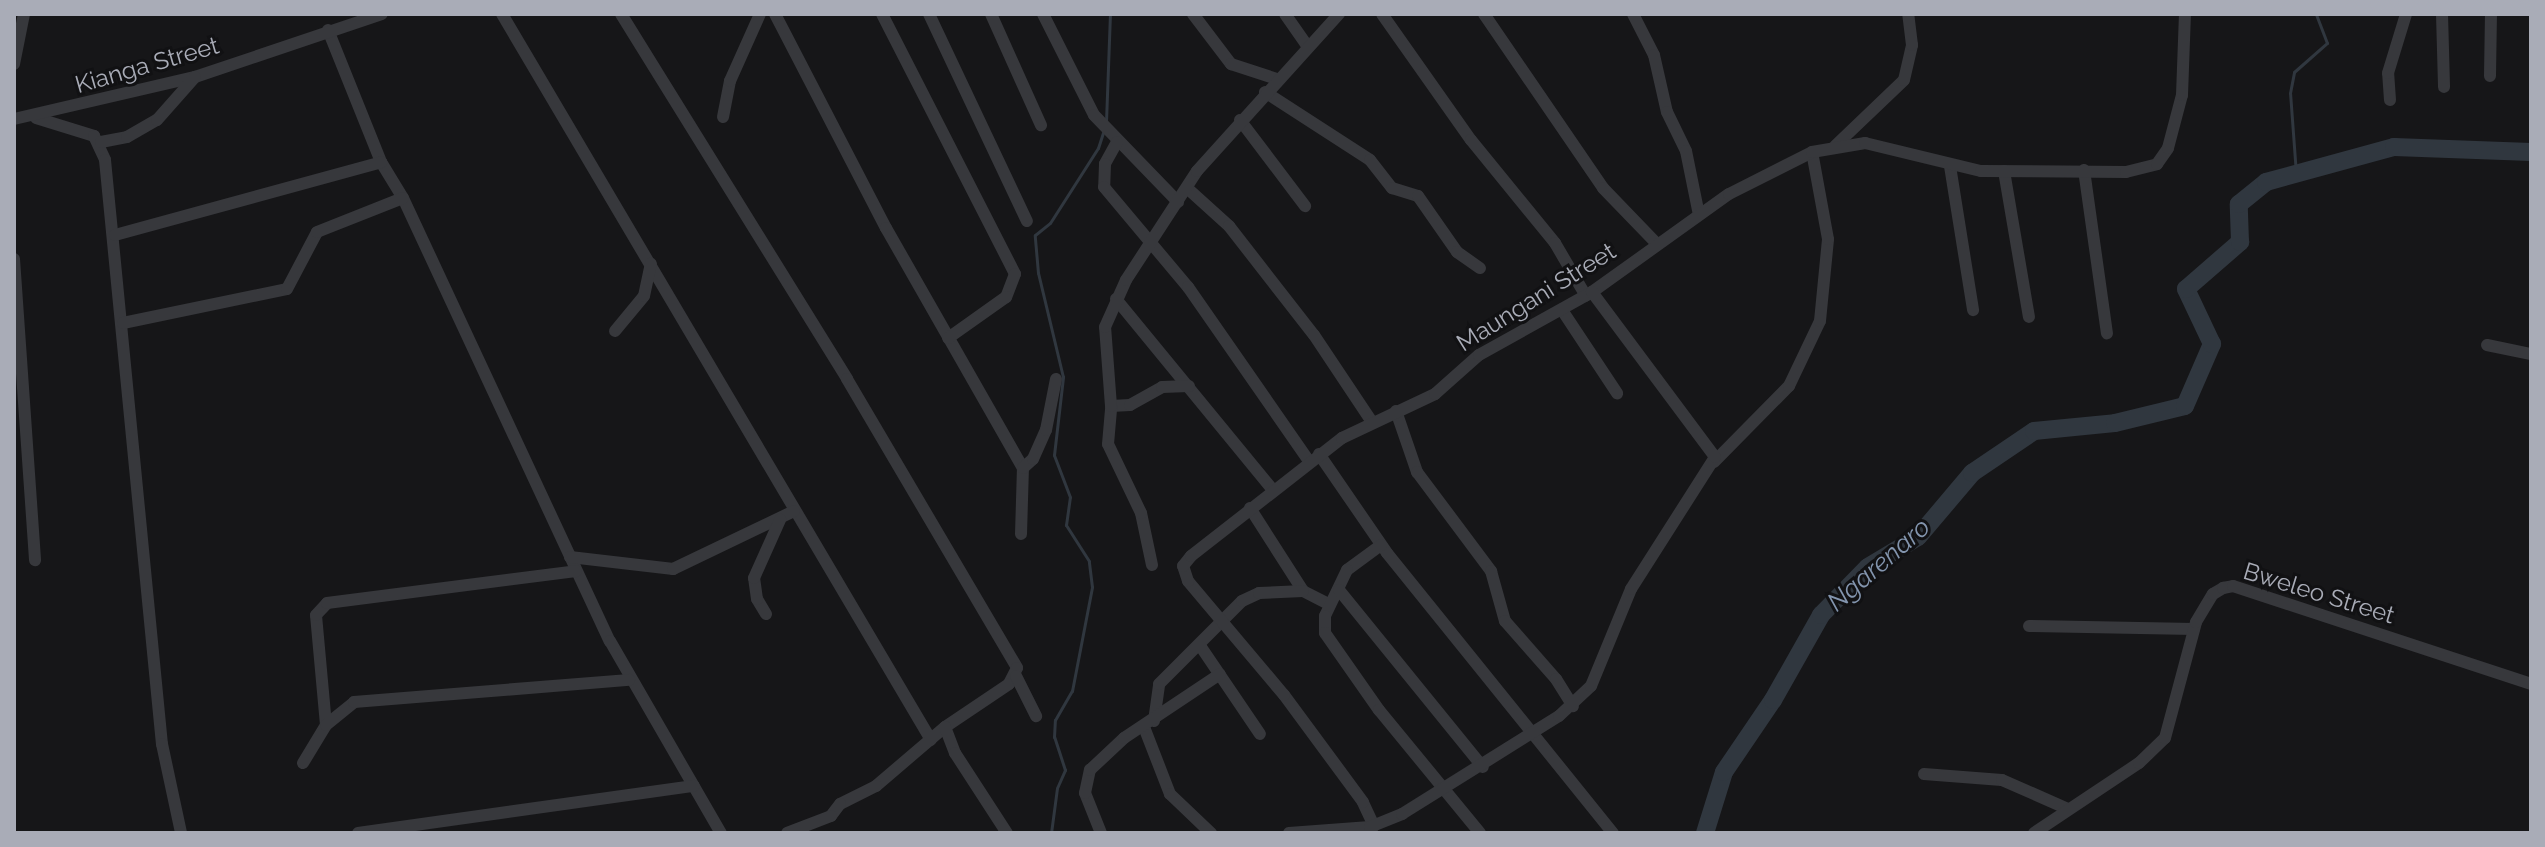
<!DOCTYPE html>
<html>
<head>
<meta charset="utf-8">
<style>
	body { margin:0 }
	#map { position:relative; width:2545px; height:847px; overflow:hidden; background:#161618; font-family:Raleway,sans-serif }
	div>[style] { position:absolute }
	[style*='--x'] { left:calc(var(--x)*1px); top:calc(var(--y)*1px); width:calc(var(--w)*1px); rotate:calc(var(--a)*1deg) }
	.stream>* { height:3px; margin:-1.5px; padding:0 1.5px; transform-origin:1.5px; border-radius:1.5px; background:#30373f }
	.river>* { height:18px; margin:-9px; padding:0 9px; transform-origin:9px; border-radius:9px; background:#30373f }
	.minor>* { height:12px; margin:-6px; padding:0 6px; transform-origin:6px; border-radius:6px; background:#37383c }
	span { translate:-50% -50%; white-space:nowrap; text-align:center; line-height:1.15; -webkit-text-stroke:6px #111113; paint-order:stroke }
	.street-label { font-size:24px; color:#a9acb7 }
	.water-label { font-size:26px; color:#8395ae; font-style:italic }
	.frame { position:absolute; inset:0; border:16px solid #a9acb7; pointer-events:none }
</style>
</head>
<body>
<div id="map">
	<div class="stream">
		<div style="--x:1106;--y:122;--w:108;--a:-87.9"></div>
		<div style="--x:2296;--y:174;--w:81;--a:-94.2"></div>
		<div style="--x:2290;--y:93;--w:21;--a:-79"></div>
		<div style="--x:2294;--y:72;--w:44;--a:-41.3"></div>
		<div style="--x:2327;--y:43;--w:31;--a:-111"></div>
		<div style="--x:1051;--y:833;--w:45;--a:-82.4"></div>
		<div style="--x:1057;--y:788;--w:20;--a:-66"></div>
		<div style="--x:1065;--y:770;--w:35;--a:-108"></div>
		<div style="--x:1054;--y:737;--w:17;--a:-87"></div>
		<div style="--x:1055;--y:720;--w:34;--a:-60"></div>
		<div style="--x:1072;--y:691;--w:106;--a:-79.1"></div>
		<div style="--x:1092;--y:587;--w:26;--a:-97"></div>
		<div style="--x:1089;--y:561;--w:43;--a:-122.6"></div>
		<div style="--x:1066;--y:525;--w:28;--a:-82"></div>
		<div style="--x:1070;--y:497;--w:45;--a:-110.9"></div>
		<div style="--x:1054;--y:455;--w:79;--a:-83.4"></div>
		<div style="--x:1063;--y:377;--w:107;--a:-103.5"></div>
		<div style="--x:1038;--y:273;--w:38;--a:-95"></div>
		<div style="--x:1035;--y:235;--w:19;--a:-39"></div>
		<div style="--x:1050;--y:223;--w:89;--a:-57.4"></div>
		<div style="--x:1098;--y:148;--w:20;--a:-72"></div>
	</div>
	<div class="river">
		<div style="--x:1705;--y:833;--w:64;--a:-72.7"></div>
		<div style="--x:1724;--y:772;--w:87;--a:-55.8"></div>
		<div style="--x:1773;--y:700;--w:98;--a:-60.5"></div>
		<div style="--x:1821;--y:615;--w:67;--a:-45.6"></div>
		<div style="--x:1868;--y:567;--w:58;--a:-31"></div>
		<div style="--x:1918;--y:537;--w:84;--a:-49.8"></div>
		<div style="--x:1972;--y:473;--w:75;--a:-34.1"></div>
		<div style="--x:2034;--y:431;--w:81;--a:-5.6"></div>
		<div style="--x:2115;--y:423;--w:72;--a:-13.7"></div>
		<div style="--x:2185;--y:406;--w:68;--a:-66.5"></div>
		<div style="--x:2212;--y:344;--w:61;--a:-115.3"></div>
		<div style="--x:2186;--y:289;--w:72;--a:-41"></div>
		<div style="--x:2240;--y:242;--w:38;--a:-92"></div>
		<div style="--x:2239;--y:204;--w:35;--a:-39"></div>
		<div style="--x:2266;--y:182;--w:133;--a:-15.3"></div>
		<div style="--x:2394;--y:147;--w:137;--a:2.1"></div>
	</div>
	<div class="minor">
		<div style="--x:502;--y:14;--w:843;--a:59.42"></div>
		<div style="--x:621;--y:14;--w:429;--a:58.2"></div>
		<div style="--x:847;--y:379;--w:335;--a:59.5"></div>
		<div style="--x:1017;--y:668;--w:18;--a:117"></div>
		<div style="--x:1009;--y:684;--w:77;--a:146.1"></div>
		<div style="--x:945;--y:727;--w:91;--a:139.5"></div>
		<div style="--x:876;--y:786;--w:40;--a:153.4"></div>
		<div style="--x:840;--y:804;--w:15;--a:127"></div>
		<div style="--x:831;--y:816;--w:47;--a:158.9"></div>
		<div style="--x:775;--y:14;--w:241;--a:62.6"></div>
		<div style="--x:886;--y:228;--w:276;--a:60.3"></div>
		<div style="--x:882;--y:14;--w:292;--a:62.9"></div>
		<div style="--x:1015;--y:274;--w:25;--a:111"></div>
		<div style="--x:1006;--y:297;--w:71;--a:144.7"></div>
		<div style="--x:929;--y:14;--w:229;--a:64.7"></div>
		<div style="--x:991;--y:14;--w:122;--a:65.8"></div>
		<div style="--x:1043;--y:14;--w:113;--a:63.2"></div>
		<div style="--x:1094;--y:115;--w:121;--a:46"></div>
		<div style="--x:1193;--y:14;--w:63;--a:52.8"></div>
		<div style="--x:1231;--y:64;--w:48;--a:18.1"></div>
		<div style="--x:1285;--y:14;--w:40;--a:55.1"></div>
		<div style="--x:1382;--y:14;--w:154;--a:54.8"></div>
		<div style="--x:1471;--y:140;--w:133;--a:50.8"></div>
		<div style="--x:1555;--y:243;--w:61;--a:59.7"></div>
		<div style="--x:1484;--y:14;--w:211;--a:55.6"></div>
		<div style="--x:1603;--y:188;--w:78;--a:46"></div>
		<div style="--x:1633;--y:14;--w:46;--a:62.9"></div>
		<div style="--x:1654;--y:55;--w:58;--a:77.2"></div>
		<div style="--x:1667;--y:112;--w:43;--a:64"></div>
		<div style="--x:1686;--y:151;--w:65;--a:78.5"></div>
		<div style="--x:2442;--y:14;--w:73;--a:88.4"></div>
		<div style="--x:328;--y:30;--w:142;--a:68.1"></div>
		<div style="--x:381;--y:162;--w:42;--a:58.6"></div>
		<div style="--x:403;--y:198;--w:489;--a:65"></div>
		<div style="--x:610;--y:641;--w:222;--a:60"></div>
		<div style="--x:14;--y:64;--w:51;--a:-78.7"></div>
		<div style="--x:2490;--y:76;--w:62;--a:-89.1"></div>
		<div style="--x:1265;--y:92;--w:125;--a:32.9"></div>
		<div style="--x:1370;--y:160;--w:36;--a:52"></div>
		<div style="--x:1392;--y:188;--w:27;--a:17"></div>
		<div style="--x:1418;--y:196;--w:68;--a:55.1"></div>
		<div style="--x:1457;--y:252;--w:28;--a:35"></div>
		<div style="--x:2390;--y:100;--w:27;--a:-94"></div>
		<div style="--x:2388;--y:73;--w:62;--a:-73"></div>
		<div style="--x:723;--y:117;--w:37;--a:-79"></div>
		<div style="--x:730;--y:81;--w:73;--a:-65.9"></div>
		<div style="--x:36;--y:118;--w:61;--a:17.2"></div>
		<div style="--x:94;--y:136;--w:26;--a:65"></div>
		<div style="--x:105;--y:160;--w:587;--a:84.43"></div>
		<div style="--x:162;--y:744;--w:91;--a:77.9"></div>
		<div style="--x:14;--y:119;--w:186;--a:-13.1"></div>
		<div style="--x:195;--y:77;--w:197;--a:-18.6"></div>
		<div style="--x:1240;--y:120;--w:108;--a:52.9"></div>
		<div style="--x:101;--y:142;--w:26;--a:-11"></div>
		<div style="--x:127;--y:137;--w:34;--a:-30"></div>
		<div style="--x:157;--y:120;--w:57;--a:-48.5"></div>
		<div style="--x:1117;--y:142;--w:25;--a:119"></div>
		<div style="--x:1105;--y:164;--w:23;--a:92"></div>
		<div style="--x:1104;--y:187;--w:131;--a:50"></div>
		<div style="--x:1188;--y:287;--w:212;--a:55.2"></div>
		<div style="--x:1835;--y:146;--w:95;--a:-43.7"></div>
		<div style="--x:1904;--y:80;--w:36;--a:-77"></div>
		<div style="--x:1912;--y:45;--w:31;--a:-97"></div>
		<div style="--x:1950;--y:166;--w:146;--a:80.9"></div>
		<div style="--x:2084;--y:170;--w:165;--a:82"></div>
		<div style="--x:2004;--y:171;--w:148;--a:80.3"></div>
		<div style="--x:1187;--y:188;--w:57;--a:42.1"></div>
		<div style="--x:1229;--y:226;--w:138;--a:52.1"></div>
		<div style="--x:1314;--y:335;--w:105;--a:56.3"></div>
		<div style="--x:115;--y:235;--w:276;--a:-15.3"></div>
		<div style="--x:14;--y:259;--w:302;--a:86"></div>
		<div style="--x:1116;--y:299;--w:247;--a:50.6"></div>
		<div style="--x:1562;--y:310;--w:100;--a:56.5"></div>
		<div style="--x:123;--y:323;--w:167;--a:-11.7"></div>
		<div style="--x:287;--y:289;--w:64;--a:-62.2"></div>
		<div style="--x:317;--y:232;--w:92;--a:-21.6"></div>
		<div style="--x:615;--y:331;--w:45;--a:-50.4"></div>
		<div style="--x:644;--y:296;--w:33;--a:-78"></div>
		<div style="--x:2487;--y:345;--w:45;--a:11.6"></div>
		<div style="--x:1111;--y:406;--w:19;--a:-3"></div>
		<div style="--x:1130;--y:405;--w:37;--a:-29"></div>
		<div style="--x:1162;--y:387;--w:27;--a:-2"></div>
		<div style="--x:1396;--y:411;--w:65;--a:71"></div>
		<div style="--x:1417;--y:472;--w:124;--a:53.2"></div>
		<div style="--x:1491;--y:571;--w:52;--a:74.4"></div>
		<div style="--x:1505;--y:621;--w:77;--a:48.7"></div>
		<div style="--x:1556;--y:679;--w:32;--a:58"></div>
		<div style="--x:1319;--y:454;--w:120;--a:55.5"></div>
		<div style="--x:1387;--y:553;--w:360;--a:51.1"></div>
		<div style="--x:1714;--y:462;--w:107;--a:-45.4"></div>
		<div style="--x:1789;--y:386;--w:72;--a:-64.5"></div>
		<div style="--x:1820;--y:321;--w:82;--a:-84.4"></div>
		<div style="--x:1828;--y:239;--w:88;--a:-100.4"></div>
		<div style="--x:1250;--y:508;--w:98;--a:57.4"></div>
		<div style="--x:1303;--y:591;--w:30;--a:27"></div>
		<div style="--x:1021;--y:534;--w:66;--a:-88.3"></div>
		<div style="--x:1023;--y:468;--w:13;--a:-42"></div>
		<div style="--x:1033;--y:459;--w:32;--a:-66"></div>
		<div style="--x:1046;--y:430;--w:52;--a:-78.9"></div>
		<div style="--x:1381;--y:545;--w:42;--a:143.7"></div>
		<div style="--x:1347;--y:570;--w:51;--a:115.6"></div>
		<div style="--x:1325;--y:616;--w:17;--a:90"></div>
		<div style="--x:1325;--y:633;--w:94;--a:55"></div>
		<div style="--x:1379;--y:710;--w:159;--a:50.6"></div>
		<div style="--x:570;--y:557;--w:104;--a:6.6"></div>
		<div style="--x:673;--y:569;--w:134;--a:-25.6"></div>
		<div style="--x:1152;--y:565;--w:53;--a:-101.9"></div>
		<div style="--x:1141;--y:513;--w:76;--a:-115.6"></div>
		<div style="--x:1108;--y:444;--w:38;--a:-85"></div>
		<div style="--x:1111;--y:406;--w:79;--a:-94.3"></div>
		<div style="--x:1105;--y:327;--w:51;--a:-65.9"></div>
		<div style="--x:1126;--y:280;--w:130;--a:-56.9"></div>
		<div style="--x:1197;--y:171;--w:212;--a:-47.9"></div>
		<div style="--x:1339;--y:590;--w:228;--a:50.9"></div>
		<div style="--x:766;--y:614;--w:17;--a:-121"></div>
		<div style="--x:757;--y:599;--w:21;--a:-98"></div>
		<div style="--x:754;--y:578;--w:64;--a:-65.9"></div>
		<div style="--x:2029;--y:626;--w:165;--a:1"></div>
		<div style="--x:1201;--y:647;--w:105;--a:55.9"></div>
		<div style="--x:1016;--y:676;--w:45;--a:63.4"></div>
		<div style="--x:1154;--y:721;--w:37;--a:-82"></div>
		<div style="--x:1159;--y:684;--w:117;--a:-45"></div>
		<div style="--x:1242;--y:601;--w:19;--a:-25"></div>
		<div style="--x:1259;--y:593;--w:44;--a:-2.6"></div>
		<div style="--x:326;--y:725;--w:110;--a:-95.2"></div>
		<div style="--x:316;--y:615;--w:16;--a:-47"></div>
		<div style="--x:327;--y:603;--w:251;--a:-7.3"></div>
		<div style="--x:945;--y:727;--w:28;--a:69"></div>
		<div style="--x:955;--y:753;--w:95;--a:57"></div>
		<div style="--x:1144;--y:727;--w:72;--a:68.8"></div>
		<div style="--x:1170;--y:794;--w:57;--a:43.6"></div>
		<div style="--x:303;--y:763;--w:44;--a:-58.8"></div>
		<div style="--x:326;--y:725;--w:36;--a:-39"></div>
		<div style="--x:354;--y:702;--w:276;--a:-4.6"></div>
		<div style="--x:1924;--y:774;--w:78;--a:4.4"></div>
		<div style="--x:2002;--y:780;--w:72;--a:23.7"></div>
		<div style="--x:1374;--y:826;--w:26;--a:-115"></div>
		<div style="--x:1363;--y:802;--w:133;--a:-126.4"></div>
		<div style="--x:1284;--y:695;--w:149;--a:-130.1"></div>
		<div style="--x:1188;--y:581;--w:16;--a:-108"></div>
		<div style="--x:1183;--y:566;--w:13;--a:-51"></div>
		<div style="--x:1191;--y:556;--w:192;--a:-38"></div>
		<div style="--x:1342;--y:438;--w:103;--a:-25.3"></div>
		<div style="--x:1435;--y:394;--w:59;--a:-41.6"></div>
		<div style="--x:1479;--y:355;--w:129;--a:-29.1"></div>
		<div style="--x:1592;--y:292;--w:168;--a:-35.6"></div>
		<div style="--x:1729;--y:194;--w:93;--a:-26.8"></div>
		<div style="--x:1812;--y:152;--w:54;--a:-9.6"></div>
		<div style="--x:1865;--y:143;--w:119;--a:13.6"></div>
		<div style="--x:1981;--y:171;--w:145;--a:0.4"></div>
		<div style="--x:2126;--y:172;--w:32;--a:-14"></div>
		<div style="--x:2157;--y:164;--w:19;--a:-55"></div>
		<div style="--x:2168;--y:148;--w:55;--a:-75.2"></div>
		<div style="--x:2182;--y:95;--w:81;--a:-87.9"></div>
		<div style="--x:358;--y:833;--w:339;--a:-8"></div>
		<div style="--x:1101;--y:833;--w:43;--a:-111.8"></div>
		<div style="--x:1085;--y:793;--w:24;--a:-78"></div>
		<div style="--x:1090;--y:770;--w:47;--a:-43.3"></div>
		<div style="--x:1124;--y:738;--w:115;--a:-33.7"></div>
		<div style="--x:1289;--y:833;--w:81;--a:-4.2"></div>
		<div style="--x:1370;--y:827;--w:35;--a:-22"></div>
		<div style="--x:1402;--y:814;--w:185;--a:-32"></div>
		<div style="--x:1559;--y:716;--w:44;--a:-43.2"></div>
		<div style="--x:1591;--y:686;--w:105;--a:-67.6"></div>
		<div style="--x:1631;--y:589;--w:156;--a:-57.5"></div>
		<div style="--x:1715;--y:457;--w:206;--a:-126.7"></div>
		<div style="--x:2034;--y:833;--w:126;--a:-33.7"></div>
		<div style="--x:2139;--y:763;--w:36;--a:-44"></div>
		<div style="--x:2165;--y:738;--w:120;--a:-75"></div>
		<div style="--x:2196;--y:622;--w:33;--a:-59"></div>
		<div style="--x:2213;--y:594;--w:12;--a:-31"></div>
		<div style="--x:2223;--y:588;--w:10;--a:-11"></div>
		<div style="--x:2233;--y:586;--w:314;--a:18.2"></div>
	</div>
	<div class="street-label">
		<span style="left:147px;top:65px;rotate:-16deg">Kianga Street</span>
		<span style="left:1536px;top:297px;rotate:-32deg">Maungani Street</span>
		<span style="left:2319px;top:593px;rotate:17deg">Bweleo Street</span>
	</div>
	<div class="water-label">
		<span style="left:1879px;top:565px;rotate:-41deg">Ngarenaro</span>
	</div>
	<div class="frame"></div>
</div>
</body>
</html>
